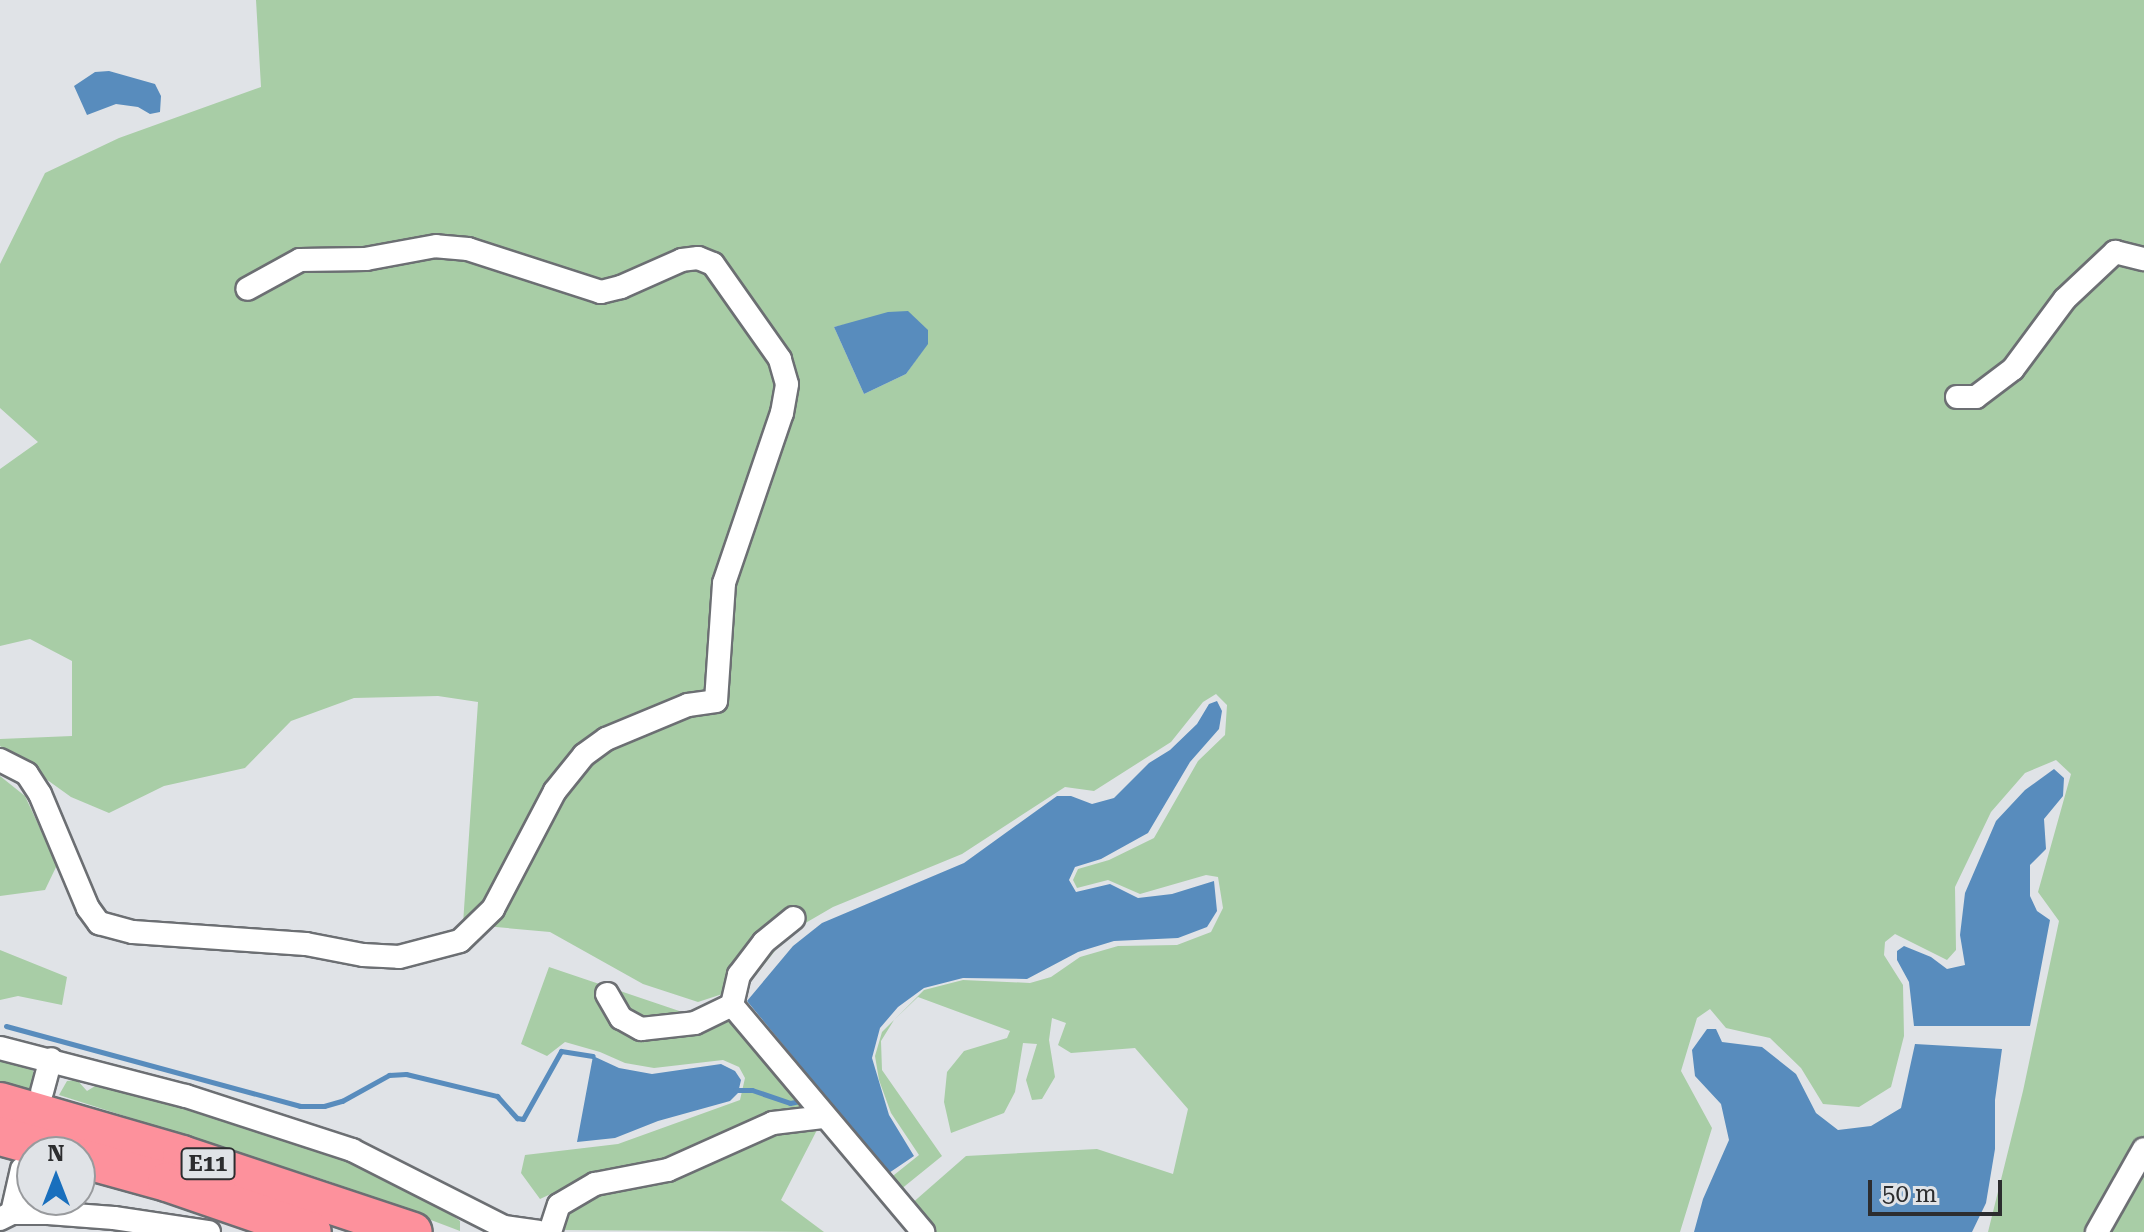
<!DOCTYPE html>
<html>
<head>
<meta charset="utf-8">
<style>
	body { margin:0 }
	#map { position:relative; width:2144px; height:1232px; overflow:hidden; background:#e0e3e7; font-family:"Roboto Serif",serif }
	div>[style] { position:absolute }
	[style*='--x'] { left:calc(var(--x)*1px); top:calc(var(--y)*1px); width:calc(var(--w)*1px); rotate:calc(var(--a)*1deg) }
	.green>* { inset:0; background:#a8cda6 }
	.water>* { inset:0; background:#588cbd }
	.stream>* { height:5px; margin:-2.5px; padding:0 2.5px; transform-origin:2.5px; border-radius:2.5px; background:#588cbd }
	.roads { filter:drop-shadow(2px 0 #6c6f73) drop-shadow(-2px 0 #6c6f73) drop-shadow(0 2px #6c6f73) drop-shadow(0 -2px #6c6f73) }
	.minor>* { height:22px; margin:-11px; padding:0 11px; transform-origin:11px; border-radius:11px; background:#fff }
	.motorway>* { height:38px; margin:-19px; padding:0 19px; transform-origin:19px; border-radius:19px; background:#fd919c }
	span { translate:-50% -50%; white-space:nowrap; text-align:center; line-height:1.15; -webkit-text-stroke:8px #e0e3e7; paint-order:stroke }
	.shield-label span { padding:2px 6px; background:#e0e3e7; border:2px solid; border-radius:6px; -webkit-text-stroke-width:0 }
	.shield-label { font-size:22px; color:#2c2d2f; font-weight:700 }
	.north { position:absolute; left:16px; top:1136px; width:80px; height:80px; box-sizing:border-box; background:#e0e3e7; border:2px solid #989a9d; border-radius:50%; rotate:0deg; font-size:22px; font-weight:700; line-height:32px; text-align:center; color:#2c2d2f }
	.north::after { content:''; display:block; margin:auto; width:28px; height:36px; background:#196fbd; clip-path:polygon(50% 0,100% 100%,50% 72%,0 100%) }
	.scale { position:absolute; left:1868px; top:1180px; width:134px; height:36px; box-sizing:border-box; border:4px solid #2c2d2f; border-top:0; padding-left:10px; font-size:24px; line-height:28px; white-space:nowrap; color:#2c2d2f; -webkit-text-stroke:6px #e0e3e7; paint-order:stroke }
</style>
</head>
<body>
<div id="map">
	<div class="green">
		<div style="clip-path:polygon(evenodd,256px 0,2144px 0,2144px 1232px,1988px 1232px,2023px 1091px,2059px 921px,2038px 892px,2071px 774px,2056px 760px,2025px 773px,1991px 812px,1955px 887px,1956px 950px,1947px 960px,1895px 934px,1885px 942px,1884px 955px,1903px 985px,1904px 1036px,1891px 1087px,1859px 1107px,1823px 1104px,1801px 1068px,1770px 1038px,1726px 1028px,1710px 1009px,1697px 1018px,1681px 1071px,1712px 1128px,1680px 1232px,935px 1232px,910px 1205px,966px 1156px,1097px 1149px,1173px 1174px,1188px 1109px,1135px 1048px,1071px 1053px,1058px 1045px,1066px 1023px,1052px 1018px,1049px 1040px,1055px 1077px,1042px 1099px,1032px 1100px,1026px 1080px,1037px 1044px,1023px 1043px,1015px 1092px,1004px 1113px,951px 1133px,944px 1102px,947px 1072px,964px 1051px,1007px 1038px,1010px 1031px,918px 997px,894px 1020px,881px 1041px,882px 1070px,942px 1156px,900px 1190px,889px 1179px,919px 1155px,891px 1113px,879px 1080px,875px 1056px,882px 1032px,924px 990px,963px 980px,1030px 983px,1051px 977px,1080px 957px,1118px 946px,1177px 945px,1211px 932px,1223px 908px,1218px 877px,1206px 875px,1140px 894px,1108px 880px,1077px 888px,1073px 880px,1078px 869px,1109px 860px,1154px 838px,1198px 761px,1225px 735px,1227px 705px,1216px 694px,1203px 702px,1171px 742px,1094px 791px,1065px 787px,962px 854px,833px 907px,790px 932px,747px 986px,698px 1002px,643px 984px,550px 932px,463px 924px,478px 702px,438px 696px,354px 698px,291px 721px,245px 768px,164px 786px,109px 813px,71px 797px,0 746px,0 739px,72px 736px,72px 661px,30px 639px,0 646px,0 469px,38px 442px,0 408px,0 264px,45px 173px,119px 138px,261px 87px,256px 0,856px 322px,927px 344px,906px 374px,864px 394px,834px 327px,856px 322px)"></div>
		<div style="clip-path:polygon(0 776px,25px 796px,57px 865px,45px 890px,0 896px)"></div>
		<div style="clip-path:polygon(0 950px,67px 977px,62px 1005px,18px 996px,0 1000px)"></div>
		<div style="clip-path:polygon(549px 967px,703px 1019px,730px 1014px,809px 1112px,672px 1162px,596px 1173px,540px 1199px,521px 1173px,525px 1155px,618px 1144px,740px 1100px,745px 1078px,739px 1067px,723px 1060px,654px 1068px,625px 1063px,600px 1052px,565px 1042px,547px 1056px,521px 1044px)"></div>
		<div style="clip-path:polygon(0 1055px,28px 1061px,34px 1073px,31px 1089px,0 1082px)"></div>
		<div style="clip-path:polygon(77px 1080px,87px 1091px,100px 1083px,197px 1109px,357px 1163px,434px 1203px,460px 1221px,460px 1231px,328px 1181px,59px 1095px,67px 1081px)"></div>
		<div style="clip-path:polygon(818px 1128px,781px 1200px,824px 1232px,560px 1230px,566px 1210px,577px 1204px,631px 1183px,674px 1179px,780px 1132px)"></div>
	</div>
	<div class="water">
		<div style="clip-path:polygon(109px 71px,155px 84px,161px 96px,160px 112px,150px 114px,138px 107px,116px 104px,87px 115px,74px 86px,95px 72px)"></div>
		<div style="clip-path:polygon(908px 311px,928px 330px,928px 344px,906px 374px,864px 394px,834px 327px,888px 312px)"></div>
		<div style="clip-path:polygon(1217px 701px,1222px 711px,1219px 729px,1190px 762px,1148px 833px,1101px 859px,1075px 867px,1069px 880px,1076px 892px,1110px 884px,1138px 898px,1172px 894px,1214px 881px,1217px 911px,1207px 927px,1178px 938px,1114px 941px,1078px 952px,1027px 979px,963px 978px,924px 988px,898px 1007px,880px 1028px,872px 1058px,889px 1115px,914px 1156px,886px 1175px,847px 1131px,846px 1121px,747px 1001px,793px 946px,822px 923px,964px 863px,1057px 796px,1071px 796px,1092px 804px,1114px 798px,1149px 763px,1170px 750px,1197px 724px,1209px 704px)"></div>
		<div style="clip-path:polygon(2054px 769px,2064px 778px,2063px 796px,2044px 819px,2046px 849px,2030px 865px,2030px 896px,2037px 911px,2050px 920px,2030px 1026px,1914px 1026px,1909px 982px,1897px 960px,1897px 951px,1904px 946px,1931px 957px,1947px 969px,1965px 965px,1960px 935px,1965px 893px,1996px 821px,2025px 790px)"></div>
		<div style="clip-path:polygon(1707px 1029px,1716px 1029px,1722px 1042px,1762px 1047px,1796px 1074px,1816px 1113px,1838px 1130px,1871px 1126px,1901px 1108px,1915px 1044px,2002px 1049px,1995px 1100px,1995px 1149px,1986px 1203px,1972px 1232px,1694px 1232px,1703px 1199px,1729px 1140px,1721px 1104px,1695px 1076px,1692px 1050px)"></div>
		<div style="clip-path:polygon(593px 1056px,619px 1068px,652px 1074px,721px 1064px,735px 1071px,741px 1080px,738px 1093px,730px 1101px,658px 1121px,615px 1138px,577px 1142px)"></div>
	</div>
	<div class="stream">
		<div style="--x:6;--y:1026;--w:305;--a:15.2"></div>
		<div style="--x:300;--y:1106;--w:24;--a:0"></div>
		<div style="--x:324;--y:1106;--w:19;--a:-16"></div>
		<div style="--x:342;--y:1101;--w:54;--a:-29"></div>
		<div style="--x:389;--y:1075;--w:17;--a:-3"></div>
		<div style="--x:406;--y:1074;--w:94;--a:13.6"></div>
		<div style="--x:497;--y:1096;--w:30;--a:48"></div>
		<div style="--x:517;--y:1118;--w:6;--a:9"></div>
		<div style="--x:523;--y:1119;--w:78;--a:-60.8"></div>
		<div style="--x:561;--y:1051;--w:32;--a:9"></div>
		<div style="--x:735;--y:1090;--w:17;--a:0"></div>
		<div style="--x:752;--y:1090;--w:40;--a:18.9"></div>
		<div style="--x:790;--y:1103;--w:15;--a:-11"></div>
	</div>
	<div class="roads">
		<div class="minor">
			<div style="--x:1957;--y:397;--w:19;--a:0"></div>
			<div style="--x:1976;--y:397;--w:46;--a:-37.1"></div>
			<div style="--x:2013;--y:369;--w:87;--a:-53.4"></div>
			<div style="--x:2065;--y:299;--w:69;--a:-43.2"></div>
			<div style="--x:2115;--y:252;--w:30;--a:14"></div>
			<div style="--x:0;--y:760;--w:30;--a:27"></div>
			<div style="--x:27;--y:774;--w:24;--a:57"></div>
			<div style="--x:40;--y:794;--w:124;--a:67.2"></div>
			<div style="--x:88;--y:908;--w:19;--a:54"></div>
			<div style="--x:99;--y:923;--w:35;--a:15"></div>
			<div style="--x:133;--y:932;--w:173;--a:4"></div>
			<div style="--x:306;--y:944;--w:58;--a:10.9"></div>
			<div style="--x:363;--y:955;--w:36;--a:3"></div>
			<div style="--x:399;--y:957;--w:63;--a:-14.7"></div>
			<div style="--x:460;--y:941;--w:46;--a:-44.1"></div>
			<div style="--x:493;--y:909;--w:133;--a:-62.3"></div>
			<div style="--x:555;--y:791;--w:46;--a:-51.1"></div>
			<div style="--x:584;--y:755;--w:27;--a:-36"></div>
			<div style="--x:606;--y:739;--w:89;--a:-22.5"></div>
			<div style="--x:688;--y:705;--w:28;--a:-8"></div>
			<div style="--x:716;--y:701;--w:118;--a:-86.1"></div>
			<div style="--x:724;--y:583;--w:180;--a:-71.2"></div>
			<div style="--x:782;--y:413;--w:29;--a:-80"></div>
			<div style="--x:787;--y:384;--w:26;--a:-106"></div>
			<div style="--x:780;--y:359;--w:116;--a:-125.2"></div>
			<div style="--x:713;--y:264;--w:16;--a:-158"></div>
			<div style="--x:698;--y:258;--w:16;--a:173"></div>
			<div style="--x:682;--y:260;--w:67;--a:156.1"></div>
			<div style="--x:621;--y:287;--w:21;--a:166"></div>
			<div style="--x:601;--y:292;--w:140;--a:-162.1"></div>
			<div style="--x:468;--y:249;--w:32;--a:-175"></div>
			<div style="--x:436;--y:246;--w:71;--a:169.5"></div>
			<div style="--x:366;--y:259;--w:66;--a:179.1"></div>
			<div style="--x:300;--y:260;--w:60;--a:151.3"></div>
			<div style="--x:607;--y:994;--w:28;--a:60"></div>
			<div style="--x:621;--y:1018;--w:23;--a:29"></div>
			<div style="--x:641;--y:1029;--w:54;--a:-6.3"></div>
			<div style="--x:695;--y:1023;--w:41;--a:-25.9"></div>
			<div style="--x:732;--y:1005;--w:297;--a:49.9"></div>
			<div style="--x:732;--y:1005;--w:31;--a:-77"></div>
			<div style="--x:739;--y:975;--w:41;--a:-52.9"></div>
			<div style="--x:764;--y:942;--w:38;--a:-39"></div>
			<div style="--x:0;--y:1048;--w:192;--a:14.5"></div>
			<div style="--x:186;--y:1096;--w:175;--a:18"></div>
			<div style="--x:352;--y:1150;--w:170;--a:26.9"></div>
			<div style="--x:504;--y:1227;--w:34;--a:8"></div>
			<div style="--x:42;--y:1092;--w:34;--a:-75"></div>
			<div style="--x:12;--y:1213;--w:45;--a:-77.2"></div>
			<div style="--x:0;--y:1219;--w:13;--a:-27"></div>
			<div style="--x:12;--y:1213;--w:36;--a:0"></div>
			<div style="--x:48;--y:1213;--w:66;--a:4.3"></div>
			<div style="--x:114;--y:1218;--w:96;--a:8.4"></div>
			<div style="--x:550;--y:1232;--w:28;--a:-72"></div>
			<div style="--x:559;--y:1205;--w:42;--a:-30.3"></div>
			<div style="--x:595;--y:1184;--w:74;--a:-10.9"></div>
			<div style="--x:668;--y:1170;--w:115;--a:-24.1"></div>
			<div style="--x:773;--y:1123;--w:50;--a:-6.8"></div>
			<div style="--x:2097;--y:1232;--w:95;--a:-60.5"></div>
		</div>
		<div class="motorway">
			<div style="--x:0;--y:1102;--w:190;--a:16.2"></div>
			<div style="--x:182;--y:1155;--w:243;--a:18.4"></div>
			<div style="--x:0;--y:1136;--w:61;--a:15.2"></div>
			<div style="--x:80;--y:1158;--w:90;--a:15.4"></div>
			<div style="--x:167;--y:1182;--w:153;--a:19"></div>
		</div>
	</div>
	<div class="shield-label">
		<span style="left:208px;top:1164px">E11</span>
	</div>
	<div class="north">N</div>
	<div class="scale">50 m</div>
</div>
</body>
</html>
